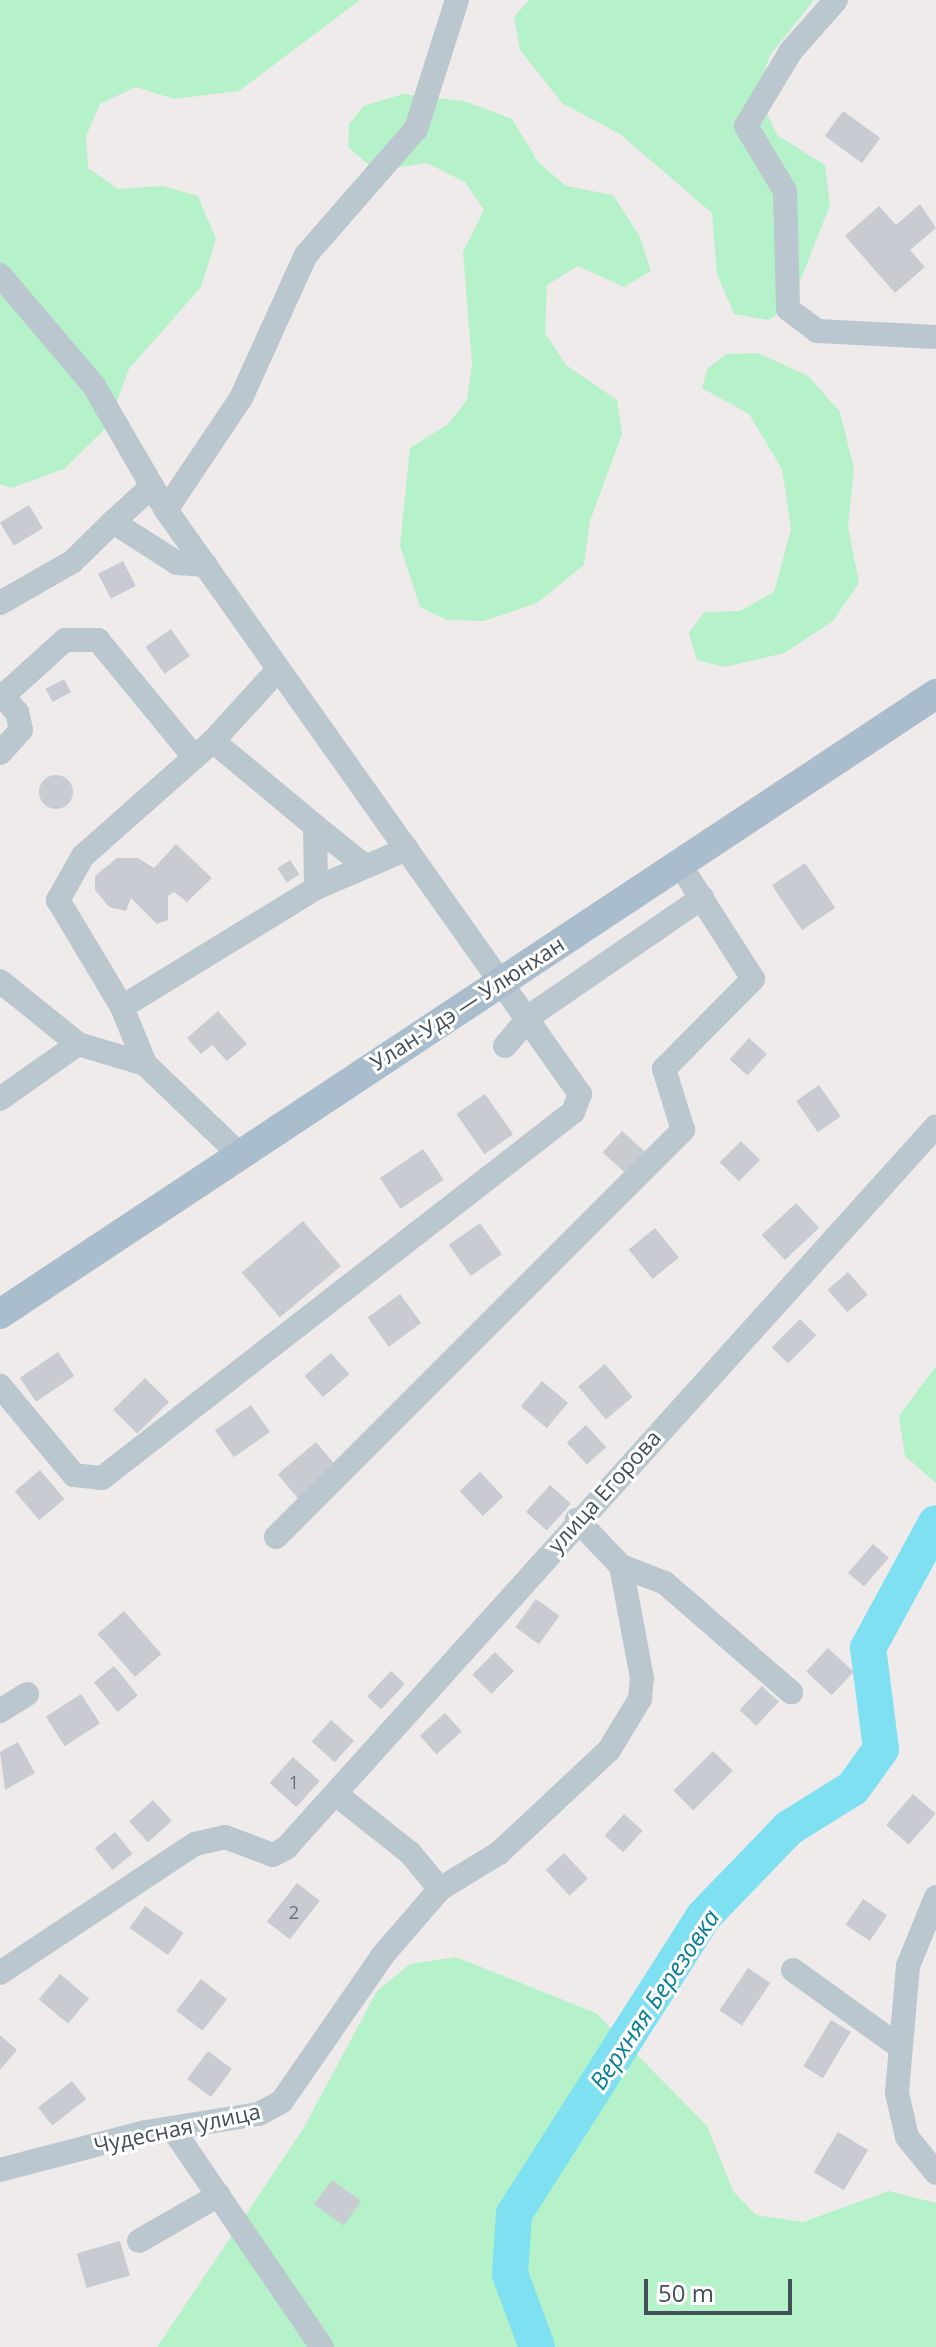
<!DOCTYPE html>
<html>
<head>
<meta charset="utf-8">
<style>
	body { margin:0 }
	#map { position:relative; width:936px; height:2347px; overflow:hidden; background:#efebeb; font-family:"Open Sans",sans-serif }
	div>[style] { position:absolute }
	[style*='--x'] { left:calc(var(--x)*1px); top:calc(var(--y)*1px); width:calc(var(--w)*1px); rotate:calc(var(--a)*1deg) }
	.green>* { inset:0; background:#b5f1c9 }
	.river>* { height:36px; margin:-18px; padding:0 18px; transform-origin:18px; border-radius:18px; background:#7fe0f1 }
	.building>* { inset:0; background:#c8cbd1; transform-origin:0 0 }
	.round { border-radius:50% }
	.minor>* { height:24px; margin:-12px; padding:0 12px; transform-origin:12px; border-radius:12px; background:#bbc7cf }
	.major>* { height:30px; margin:-15px; padding:0 15px; transform-origin:15px; border-radius:15px; background:#a9bdcd }
	span { translate:-50% -50%; white-space:nowrap; text-align:center; line-height:1.15; -webkit-text-stroke:6px #fff; paint-order:stroke }
	.number-label { font-size:18px; color:#646f78 }
	.number-label span { -webkit-text-stroke-width:0 }
	.street-label { font-size:22px; color:#43505a }
	.water-label { font-size:24px; color:#058096; font-style:italic }
	.scale { position:absolute; left:644px; top:2279px; width:148px; height:36px; box-sizing:border-box; border:4px solid #43505a; border-top:0; padding-left:10px; font-size:24px; line-height:28px; white-space:nowrap; color:#43505a; -webkit-text-stroke:6px #fff; paint-order:stroke }
</style>
</head>
<body>
<div id="map">
	<div class="green">
		<div style="clip-path:polygon(0 0,360px 0,239px 91px,174px 99px,136px 87px,100px 104px,86px 136px,88px 168px,118px 189px,163px 186px,198px 196px,216px 239px,201px 287px,129px 369px,108px 426px,64px 469px,11px 488px,0 484px)"></div>
		<div style="clip-path:polygon(529px 0,814px 0,770px 55px,757px 93px,777px 135px,825px 165px,830px 205px,791px 304px,769px 320px,734px 314px,717px 274px,712px 213px,620px 134px,562px 103px,520px 50px,514px 17px)"></div>
		<div style="clip-path:polygon(403px 94px,464px 101px,512px 119px,538px 162px,566px 186px,613px 195px,640px 237px,651px 271px,624px 287px,578px 266px,547px 285px,545px 333px,566px 365px,617px 400px,622px 434px,590px 521px,584px 565px,537px 603px,484px 621px,447px 620px,420px 607px,400px 546px,410px 448px,448px 424px,467px 400px,472px 364px,463px 252px,484px 210px,465px 182px,427px 163px,376px 171px,348px 147px,349px 124px,364px 106px)"></div>
		<div style="clip-path:polygon(758px 353px,808px 376px,840px 412px,854px 469px,848px 526px,859px 583px,832px 622px,784px 653px,724px 667px,697px 660px,689px 633px,704px 612px,740px 611px,774px 592px,791px 529px,782px 469px,749px 414px,702px 388px,707px 369px,726px 354px)"></div>
		<div style="clip-path:polygon(936px 1366px,936px 1483px,905px 1456px,899px 1416px)"></div>
		<div style="clip-path:polygon(456px 1957px,596px 2013px,707px 2126px,733px 2191px,756px 2215px,803px 2222px,889px 2191px,936px 2203px,936px 2347px,157px 2347px,303px 2129px,377px 1991px,410px 1964px)"></div>
	</div>
	<div class="river">
		<div style="--x:537;--y:2347;--w:78;--a:-110.3"></div>
		<div style="--x:510;--y:2274;--w:60;--a:-86.2"></div>
		<div style="--x:514;--y:2214;--w:352;--a:-57.5"></div>
		<div style="--x:703;--y:1917;--w:124;--a:-46"></div>
		<div style="--x:789;--y:1828;--w:75;--a:-32"></div>
		<div style="--x:853;--y:1788;--w:48;--a:-54.3"></div>
		<div style="--x:881;--y:1749;--w:102;--a:-97.3"></div>
		<div style="--x:868;--y:1648;--w:142;--a:-61.5"></div>
	</div>
	<div class="building">
		<div style="left:843px;top:111px;width:46px;height:31px;rotate:36deg"></div>
		<div style="clip-path:polygon(920px 204px,936px 228px,910px 250px,925px 267px,895px 293px,845px 236px,879px 206px,896px 225px)"></div>
		<div style="left:29px;top:505px;width:27px;height:34px;rotate:59deg"></div>
		<div style="left:123px;top:561px;width:28px;height:28px;rotate:63deg"></div>
		<div style="left:171px;top:629px;width:33px;height:31px;rotate:55deg"></div>
		<div style="left:64px;top:679px;width:15px;height:21px;rotate:62deg"></div>
		<div class="round" style="left:39px;top:775px;width:34px;height:34px"></div>
		<div style="clip-path:polygon(176px 844px,212px 878px,187px 902px,174px 892px,168px 896px,168px 920px,157px 924px,131px 898px,126px 911px,109px 907px,95px 890px,95px 876px,117px 858px,138px 858px,154px 868px)"></div>
		<div style="left:290px;top:860px;width:17px;height:15px;rotate:57deg"></div>
		<div style="left:805px;top:863px;width:54px;height:40px;rotate:56deg"></div>
		<div style="clip-path:polygon(218px 1011px,247px 1044px,227px 1061px,212px 1045px,201px 1054px,187px 1038px)"></div>
		<div style="left:749px;top:1038px;width:24px;height:29px;rotate:42deg"></div>
		<div style="left:819px;top:1085px;width:38px;height:28px;rotate:55deg"></div>
		<div style="left:485px;top:1094px;width:49px;height:35px;rotate:55deg"></div>
		<div style="left:622px;top:1131px;width:31px;height:29px;rotate:42deg"></div>
		<div style="left:741px;top:1141px;width:27px;height:30px;rotate:45deg"></div>
		<div style="left:423px;top:1149px;width:37px;height:52px;rotate:56deg"></div>
		<div style="left:796px;top:1203px;width:34px;height:47px;rotate:47deg"></div>
		<div style="left:303px;top:1221px;width:59px;height:80px;rotate:50deg"></div>
		<div style="left:480px;top:1223px;width:38px;height:38px;rotate:55deg"></div>
		<div style="left:655px;top:1228px;width:38px;height:34px;rotate:51deg"></div>
		<div style="left:848px;top:1272px;width:30px;height:27px;rotate:49deg"></div>
		<div style="left:400px;top:1294px;width:36px;height:40px;rotate:54deg"></div>
		<div style="left:800px;top:1319px;width:23px;height:40px;rotate:45deg"></div>
		<div style="left:58px;top:1352px;width:29px;height:46px;rotate:56deg"></div>
		<div style="left:331px;top:1353px;width:28px;height:35px;rotate:49deg"></div>
		<div style="left:605px;top:1364px;width:43px;height:35px;rotate:50deg"></div>
		<div style="left:145px;top:1378px;width:34px;height:45px;rotate:45deg"></div>
		<div style="left:542px;top:1381px;width:34px;height:33px;rotate:40deg"></div>
		<div style="left:251px;top:1405px;width:33px;height:44px;rotate:55deg"></div>
		<div style="left:586px;top:1425px;width:30px;height:26px;rotate:48deg"></div>
		<div style="left:316px;top:1442px;width:34px;height:50px;rotate:50deg"></div>
		<div style="left:40px;top:1470px;width:38px;height:33px;rotate:50deg"></div>
		<div style="left:480px;top:1472px;width:34px;height:28px;rotate:47deg"></div>
		<div style="left:550px;top:1485px;width:28px;height:36px;rotate:42deg"></div>
		<div style="left:873px;top:1544px;width:21px;height:38px;rotate:41deg"></div>
		<div style="left:536px;top:1599px;width:29px;height:35px;rotate:36deg"></div>
		<div style="left:124px;top:1611px;width:57px;height:35px;rotate:49deg"></div>
		<div style="left:828px;top:1648px;width:35px;height:32px;rotate:43deg"></div>
		<div style="left:495px;top:1652px;width:27px;height:32px;rotate:45deg"></div>
		<div style="left:114px;top:1666px;width:38px;height:26px;rotate:51deg"></div>
		<div style="left:391px;top:1671px;width:19px;height:35px;rotate:43deg"></div>
		<div style="left:762px;top:1686px;width:23px;height:33px;rotate:43deg"></div>
		<div style="left:81px;top:1694px;width:35px;height:42px;rotate:57deg"></div>
		<div style="left:445px;top:1713px;width:25px;height:34px;rotate:48deg"></div>
		<div style="left:331px;top:1720px;width:31px;height:29px;rotate:42deg"></div>
		<div style="clip-path:polygon(18px 1742px,35px 1773px,5px 1790px,0 1752px)"></div>
		<div style="left:713px;top:1751px;width:28px;height:56px;rotate:45deg"></div>
		<div style="left:293px;top:1757px;width:36px;height:35px;rotate:42deg"></div>
		<div style="left:913px;top:1794px;width:30px;height:41px;rotate:41deg"></div>
		<div style="left:153px;top:1800px;width:28px;height:32px;rotate:48deg"></div>
		<div style="left:624px;top:1814px;width:25px;height:29px;rotate:42deg"></div>
		<div style="left:115px;top:1832px;width:28px;height:26px;rotate:51deg"></div>
		<div style="left:564px;top:1853px;width:35px;height:25px;rotate:47deg"></div>
		<div style="left:297px;top:1883px;width:29px;height:49px;rotate:38deg"></div>
		<div style="left:863px;top:1899px;width:29px;height:31px;rotate:34deg"></div>
		<div style="left:145px;top:1906px;width:47px;height:27px;rotate:35deg"></div>
		<div style="left:748px;top:1968px;width:27px;height:51px;rotate:34deg"></div>
		<div style="left:60px;top:1974px;width:38px;height:33px;rotate:40deg"></div>
		<div style="left:201px;top:1979px;width:33px;height:40px;rotate:38deg"></div>
		<div style="left:831px;top:2020px;width:23px;height:54px;rotate:31deg"></div>
		<div style="clip-path:polygon(0 2035px,17px 2050px,0 2070px)"></div>
		<div style="left:208px;top:2051px;width:30px;height:35px;rotate:37deg"></div>
		<div style="left:72px;top:2081px;width:23px;height:43px;rotate:52deg"></div>
		<div style="left:838px;top:2132px;width:35px;height:47px;rotate:31deg"></div>
		<div style="left:332px;top:2180px;width:36px;height:30px;rotate:36deg"></div>
		<div style="left:120px;top:2241px;width:36px;height:45px;rotate:74deg"></div>
	</div>
	<div class="minor">
		<div style="--x:836;--y:0;--w:68;--a:131.4"></div>
		<div style="--x:791;--y:51;--w:87;--a:121"></div>
		<div style="--x:746;--y:126;--w:76;--a:59"></div>
		<div style="--x:785;--y:191;--w:118;--a:88.5"></div>
		<div style="--x:788;--y:309;--w:36;--a:37"></div>
		<div style="--x:817;--y:331;--w:119;--a:2.9"></div>
		<div style="--x:0;--y:275;--w:145;--a:49.7"></div>
		<div style="--x:94;--y:386;--w:143;--a:59.9"></div>
		<div style="--x:166;--y:510;--w:716;--a:54.67"></div>
		<div style="--x:580;--y:1094;--w:19;--a:111"></div>
		<div style="--x:573;--y:1112;--w:596;--a:142.15"></div>
		<div style="--x:102;--y:1478;--w:28;--a:-174"></div>
		<div style="--x:74;--y:1475;--w:116;--a:-129.7"></div>
		<div style="--x:152;--y:486;--w:53;--a:137.3"></div>
		<div style="--x:113;--y:522;--w:76;--a:32.6"></div>
		<div style="--x:177;--y:563;--w:29;--a:4"></div>
		<div style="--x:166;--y:510;--w:135;--a:-56.2"></div>
		<div style="--x:241;--y:398;--w:157;--a:-65.6"></div>
		<div style="--x:306;--y:255;--w:167;--a:-48.9"></div>
		<div style="--x:416;--y:129;--w:135;--a:-72.4"></div>
		<div style="--x:0;--y:603;--w:83;--a:-29.7"></div>
		<div style="--x:72;--y:562;--w:57;--a:-44.3"></div>
		<div style="--x:0;--y:694;--w:25;--a:47"></div>
		<div style="--x:17;--y:712;--w:18;--a:77"></div>
		<div style="--x:21;--y:730;--w:31;--a:132"></div>
		<div style="--x:3;--y:696;--w:84;--a:-42.1"></div>
		<div style="--x:65;--y:640;--w:33;--a:0"></div>
		<div style="--x:98;--y:640;--w:151;--a:50.6"></div>
		<div style="--x:213;--y:741;--w:174;--a:138.5"></div>
		<div style="--x:83;--y:856;--w:51;--a:119.6"></div>
		<div style="--x:58;--y:900;--w:125;--a:59.1"></div>
		<div style="--x:122;--y:1007;--w:61;--a:68"></div>
		<div style="--x:145;--y:1064;--w:127;--a:43.7"></div>
		<div style="--x:315;--y:826;--w:64;--a:38.7"></div>
		<div style="--x:316;--y:888;--w:99;--a:-23.2"></div>
		<div style="--x:0;--y:981;--w:100;--a:38.9"></div>
		<div style="--x:78;--y:1044;--w:70;--a:16.6"></div>
		<div style="--x:122;--y:1007;--w:228;--a:-31.5"></div>
		<div style="--x:316;--y:888;--w:62;--a:-90.9"></div>
		<div style="--x:315;--y:826;--w:133;--a:-140.2"></div>
		<div style="--x:213;--y:741;--w:95;--a:-47.6"></div>
		<div style="--x:505;--y:1046;--w:39;--a:-50"></div>
		<div style="--x:530;--y:1016;--w:209;--a:-34.5"></div>
		<div style="--x:0;--y:1099;--w:95;--a:-35.2"></div>
		<div style="--x:276;--y:1537;--w:576;--a:-45"></div>
		<div style="--x:683;--y:1130;--w:64;--a:-107.3"></div>
		<div style="--x:664;--y:1069;--w:127;--a:-45.3"></div>
		<div style="--x:753;--y:979;--w:135;--a:-122.6"></div>
		<div style="--x:621;--y:1566;--w:47;--a:21.1"></div>
		<div style="--x:665;--y:1583;--w:167;--a:40.9"></div>
		<div style="--x:0;--y:1711;--w:32;--a:-32"></div>
		<div style="--x:337;--y:1795;--w:93;--a:38.5"></div>
		<div style="--x:410;--y:1853;--w:47;--a:50.2"></div>
		<div style="--x:440;--y:1889;--w:69;--a:-31.4"></div>
		<div style="--x:499;--y:1853;--w:151;--a:-43.1"></div>
		<div style="--x:609;--y:1750;--w:60;--a:-58.7"></div>
		<div style="--x:640;--y:1699;--w:21;--a:-85"></div>
		<div style="--x:642;--y:1678;--w:114;--a:-100.6"></div>
		<div style="--x:621;--y:1566;--w:64;--a:-133.7"></div>
		<div style="--x:936;--y:1897;--w:74;--a:112.1"></div>
		<div style="--x:908;--y:1966;--w:127;--a:95"></div>
		<div style="--x:897;--y:2093;--w:45;--a:77.2"></div>
		<div style="--x:907;--y:2137;--w:46;--a:51.1"></div>
		<div style="--x:793;--y:1970;--w:128;--a:35.8"></div>
		<div style="--x:0;--y:1973;--w:234;--a:-33.5"></div>
		<div style="--x:195;--y:1844;--w:31;--a:-13"></div>
		<div style="--x:225;--y:1837;--w:51;--a:20.6"></div>
		<div style="--x:273;--y:1855;--w:15;--a:-28"></div>
		<div style="--x:286;--y:1848;--w:971;--a:-48"></div>
		<div style="--x:172;--y:2128;--w:265;--a:55.6"></div>
		<div style="--x:0;--y:2170;--w:151;--a:-14.6"></div>
		<div style="--x:146;--y:2132;--w:114;--a:-9.1"></div>
		<div style="--x:259;--y:2114;--w:26;--a:-29"></div>
		<div style="--x:282;--y:2101;--w:178;--a:-55.3"></div>
		<div style="--x:383;--y:1955;--w:87;--a:-49.2"></div>
		<div style="--x:139;--y:2241;--w:92;--a:-29.9"></div>
	</div>
	<div class="major">
		<div style="--x:0;--y:1314;--w:1123;--a:-33.52"></div>
	</div>
	<div class="number-label">
		<span style="left:294px;top:1782px">1</span>
		<span style="left:294px;top:1912px">2</span>
	</div>
	<div class="street-label">
		<span style="left:467px;top:1003px;rotate:-33deg">Улан-Удэ — Улюнхан</span>
		<span style="left:604px;top:1491px;rotate:-48deg">улица Егорова</span>
		<span style="left:177px;top:2128px;rotate:-12deg">Чудесная улица</span>
	</div>
	<div class="water-label">
		<span style="left:654px;top:1999px;rotate:-56deg">Верхняя Березовка</span>
	</div>
	<div class="scale">50 m</div>
</div>
</body>
</html>
